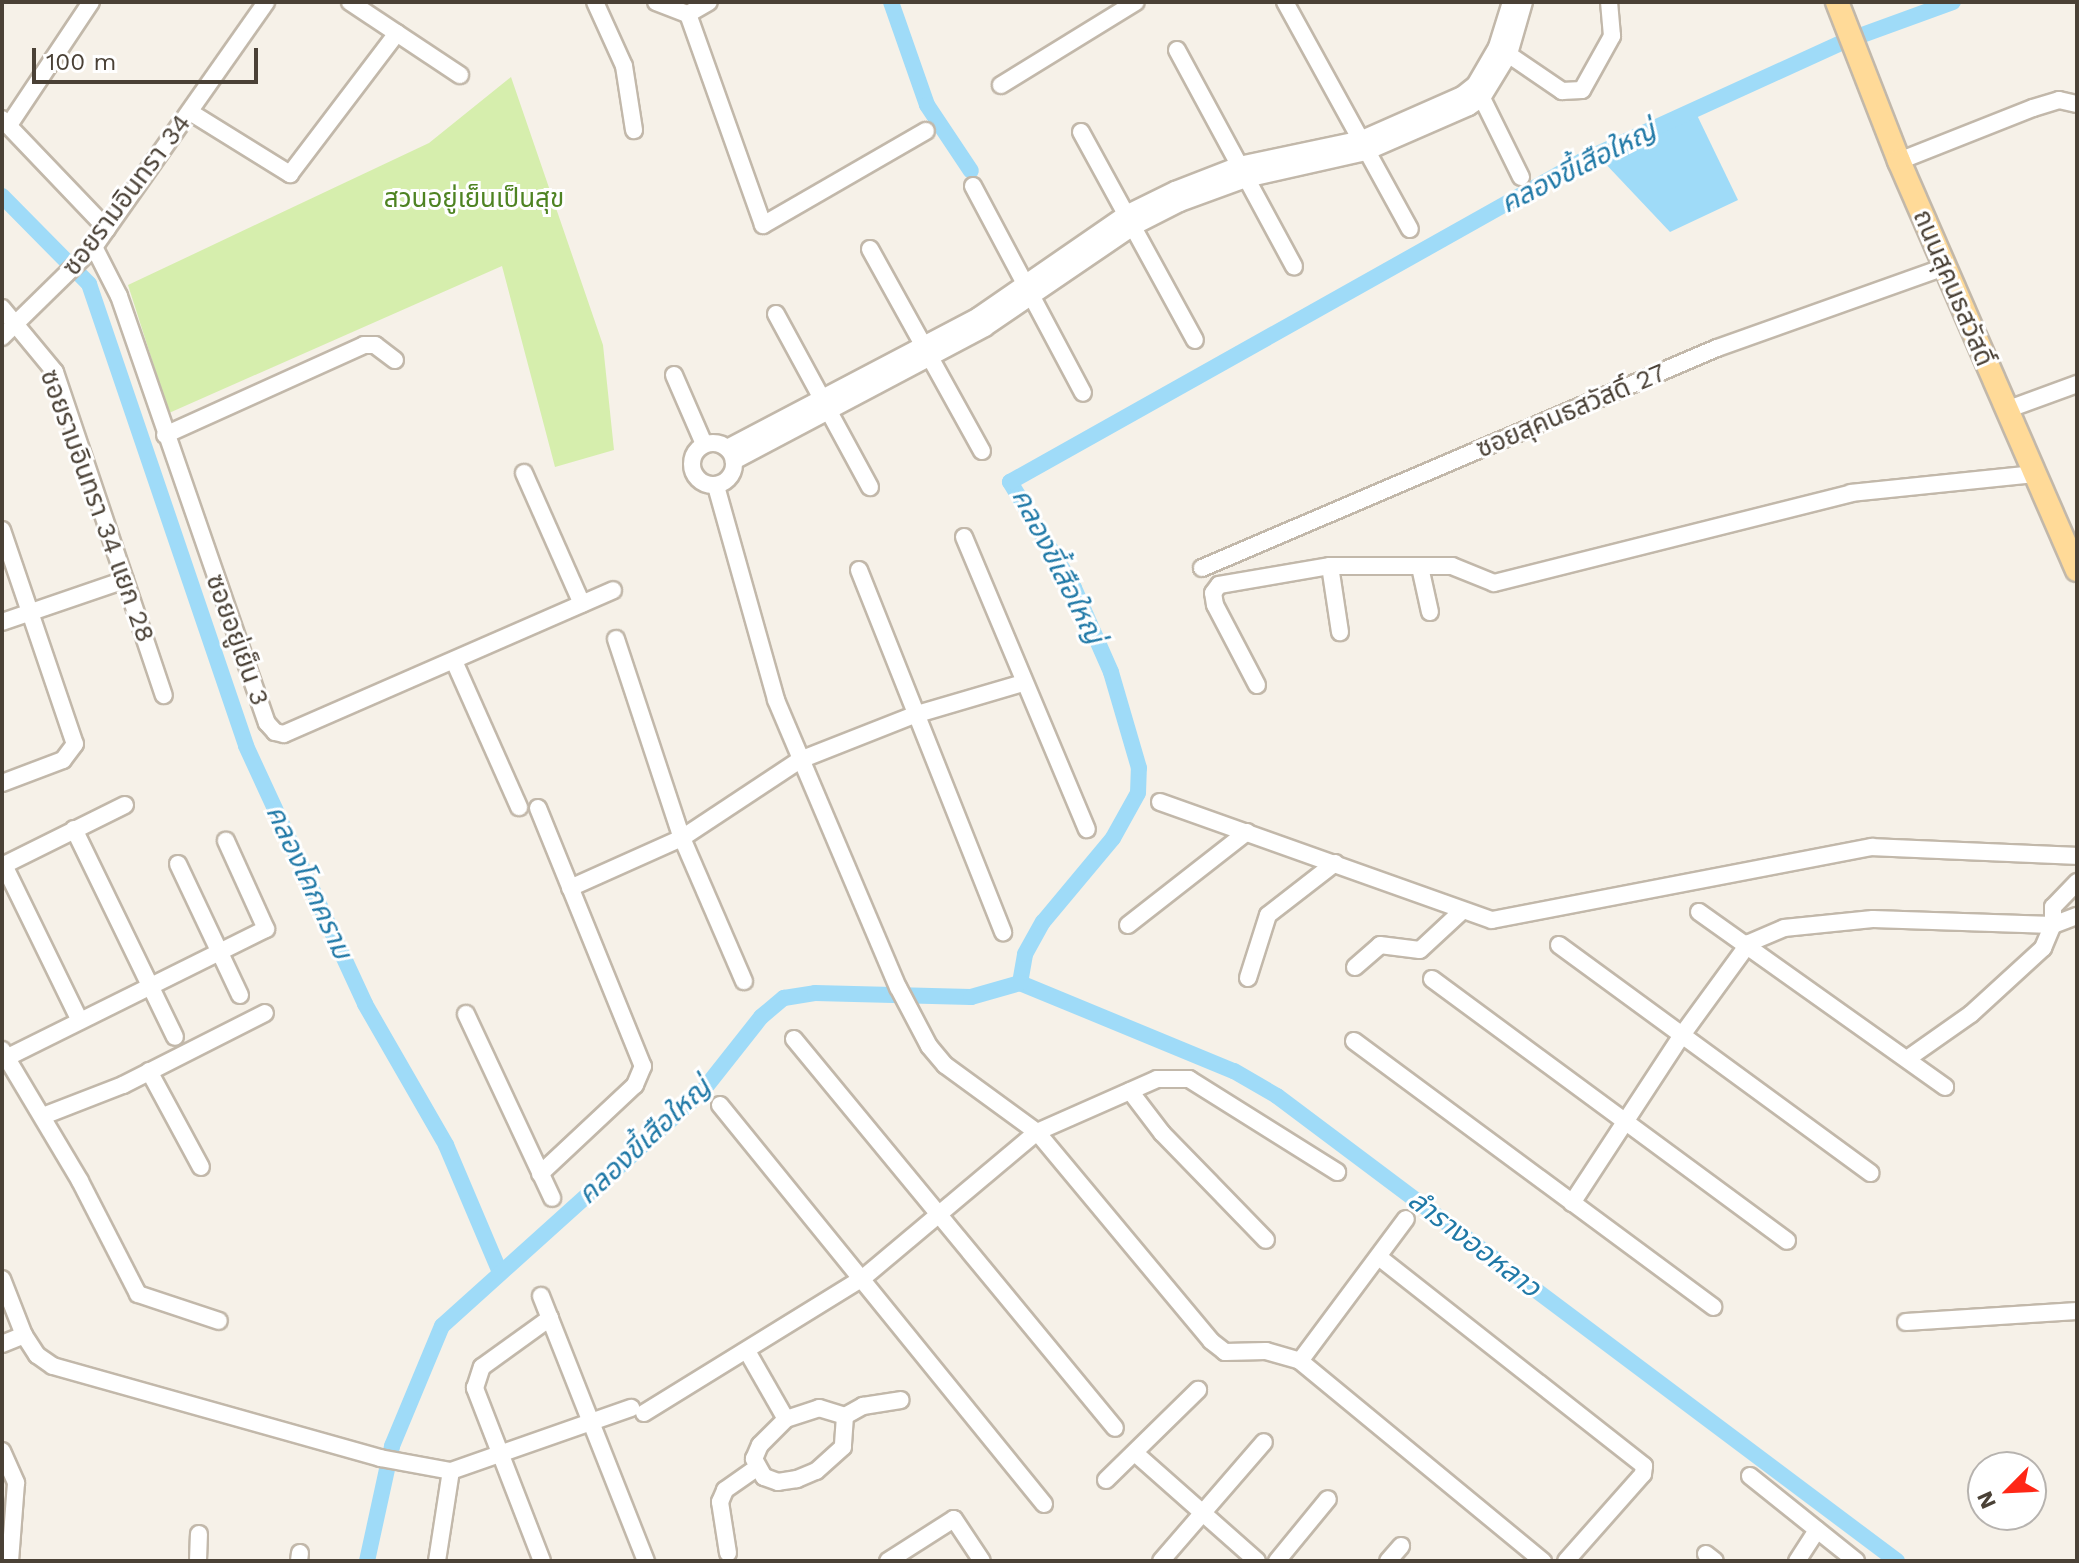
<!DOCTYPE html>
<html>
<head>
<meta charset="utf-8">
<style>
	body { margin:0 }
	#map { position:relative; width:2079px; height:1563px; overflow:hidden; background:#f6f1e8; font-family:"Work Sans","Noto Sans Thai",sans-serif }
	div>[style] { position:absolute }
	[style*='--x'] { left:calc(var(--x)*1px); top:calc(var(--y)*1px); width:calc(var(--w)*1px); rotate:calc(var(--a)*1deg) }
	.green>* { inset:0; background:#d6eead }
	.water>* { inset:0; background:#9fdbf8 }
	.canal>* { height:16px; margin:-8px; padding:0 8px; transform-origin:8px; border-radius:8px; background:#9fdbf8 }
	.roads { filter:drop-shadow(2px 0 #c2b8aa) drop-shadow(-2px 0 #c2b8aa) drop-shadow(0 2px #c2b8aa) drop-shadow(0 -2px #c2b8aa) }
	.minor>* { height:16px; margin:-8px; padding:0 8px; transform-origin:8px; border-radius:8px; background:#fff }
	.minor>.ring { margin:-8px; padding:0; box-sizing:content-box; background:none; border:16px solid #fff; border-radius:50% }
	.major>* { height:22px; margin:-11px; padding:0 11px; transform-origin:11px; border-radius:11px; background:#ffda98 }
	span { translate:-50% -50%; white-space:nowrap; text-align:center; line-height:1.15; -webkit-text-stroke:6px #fff; paint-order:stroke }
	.street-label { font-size:26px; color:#4a4136 }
	.park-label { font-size:26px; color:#4e8322 }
	.water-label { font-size:28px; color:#2079a7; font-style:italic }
	.frame { position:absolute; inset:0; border:4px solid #4a4136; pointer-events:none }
	.north { position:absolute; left:1967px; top:1451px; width:80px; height:80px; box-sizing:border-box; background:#fff; border:2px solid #b7b3af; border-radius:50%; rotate:246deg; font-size:22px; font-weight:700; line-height:32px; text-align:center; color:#4a4136 }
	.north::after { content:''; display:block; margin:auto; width:28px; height:36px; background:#ff2716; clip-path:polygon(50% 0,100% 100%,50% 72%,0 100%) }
	.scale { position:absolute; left:32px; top:48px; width:226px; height:36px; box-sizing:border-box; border:4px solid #4a4136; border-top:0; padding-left:10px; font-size:24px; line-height:28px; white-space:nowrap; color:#4a4136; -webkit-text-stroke:6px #fff; paint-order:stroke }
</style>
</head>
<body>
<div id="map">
	<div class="green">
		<div style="clip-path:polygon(511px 77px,603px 345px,614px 450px,555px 467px,502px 266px,169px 413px,128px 285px,429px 143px)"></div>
	</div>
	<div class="water">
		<div style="clip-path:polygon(1695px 111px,1738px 200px,1670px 232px,1601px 159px)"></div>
	</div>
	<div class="canal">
		<div style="--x:891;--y:2;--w:109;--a:70.7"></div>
		<div style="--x:927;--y:105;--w:79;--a:56.3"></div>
		<div style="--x:2;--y:196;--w:124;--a:45.3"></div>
		<div style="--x:89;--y:284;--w:488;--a:71.2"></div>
		<div style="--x:246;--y:746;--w:284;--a:65.2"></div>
		<div style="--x:365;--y:1004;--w:163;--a:60.1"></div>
		<div style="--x:446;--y:1145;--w:138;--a:67"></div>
		<div style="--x:1020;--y:983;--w:29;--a:-80"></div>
		<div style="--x:1025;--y:954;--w:37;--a:-61"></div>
		<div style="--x:1043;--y:922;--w:109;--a:-50.2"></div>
		<div style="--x:1113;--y:838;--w:51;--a:-60.9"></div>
		<div style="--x:1138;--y:793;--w:25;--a:-88"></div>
		<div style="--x:1139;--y:768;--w:100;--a:-106.3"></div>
		<div style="--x:1111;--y:672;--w:92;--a:-113.8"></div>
		<div style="--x:1074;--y:588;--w:124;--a:-121.1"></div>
		<div style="--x:1010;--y:482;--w:656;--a:-29.3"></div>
		<div style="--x:1582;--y:161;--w:287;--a:-24.5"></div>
		<div style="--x:1843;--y:42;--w:117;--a:-20"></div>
		<div style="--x:1020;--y:983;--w:231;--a:22.4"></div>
		<div style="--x:1234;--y:1071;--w:50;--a:30.2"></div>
		<div style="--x:1277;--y:1096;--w:775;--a:36.87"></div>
		<div style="--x:367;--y:1561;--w:118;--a:-77.7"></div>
		<div style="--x:392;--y:1446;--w:130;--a:-67.4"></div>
		<div style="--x:442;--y:1326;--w:348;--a:-42"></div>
		<div style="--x:701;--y:1093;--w:97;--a:-51.7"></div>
		<div style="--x:761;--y:1017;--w:30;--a:-40"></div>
		<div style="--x:784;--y:998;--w:31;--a:-9"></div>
		<div style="--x:815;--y:993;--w:156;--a:1.5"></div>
		<div style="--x:971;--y:997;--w:51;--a:-15.9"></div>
	</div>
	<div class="roads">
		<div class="minor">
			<div style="--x:350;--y:2;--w:132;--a:33.6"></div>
			<div style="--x:595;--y:2;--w:70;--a:65.6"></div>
			<div style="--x:624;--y:66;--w:65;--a:81.1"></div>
			<div style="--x:656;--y:2;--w:34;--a:21"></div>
			<div style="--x:688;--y:14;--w:24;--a:-30"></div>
			<div style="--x:1285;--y:2;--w:259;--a:61.2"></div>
			<div style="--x:688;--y:14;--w:224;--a:70.4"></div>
			<div style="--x:763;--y:225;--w:188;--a:-30"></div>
			<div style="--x:1177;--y:50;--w:246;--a:61.6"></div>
			<div style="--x:1502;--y:50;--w:73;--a:34.3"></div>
			<div style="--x:1562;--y:91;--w:20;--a:-3"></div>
			<div style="--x:1582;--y:90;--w:62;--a:-60.9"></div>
			<div style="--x:1612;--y:36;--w:34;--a:-95"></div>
			<div style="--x:1001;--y:85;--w:158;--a:-31.6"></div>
			<div style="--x:1478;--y:90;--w:97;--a:63.7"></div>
			<div style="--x:190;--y:112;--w:118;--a:31.8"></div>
			<div style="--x:290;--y:174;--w:177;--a:-52.8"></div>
			<div style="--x:2;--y:119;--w:152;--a:46.3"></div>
			<div style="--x:9;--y:125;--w:148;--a:-56.3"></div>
			<div style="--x:1081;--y:132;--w:237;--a:61.3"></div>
			<div style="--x:1899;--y:161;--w:144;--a:-21.6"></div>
			<div style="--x:2033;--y:108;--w:27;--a:-17"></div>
			<div style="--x:2059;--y:100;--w:18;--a:13"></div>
			<div style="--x:973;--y:186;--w:234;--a:62"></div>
			<div style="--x:94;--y:247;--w:55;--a:63"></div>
			<div style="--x:119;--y:296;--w:452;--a:70.9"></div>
			<div style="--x:267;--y:723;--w:12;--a:48"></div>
			<div style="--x:275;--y:732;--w:9;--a:13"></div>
			<div style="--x:284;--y:734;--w:359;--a:-23.6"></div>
			<div style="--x:870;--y:249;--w:231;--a:61"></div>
			<div style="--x:2;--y:308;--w:83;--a:50.4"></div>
			<div style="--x:55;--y:372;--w:341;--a:71.4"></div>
			<div style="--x:776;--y:314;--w:197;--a:61.5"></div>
			<div style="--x:2;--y:337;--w:129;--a:-44.4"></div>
			<div style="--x:94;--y:247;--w:299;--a:-54.9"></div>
			<div style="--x:674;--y:375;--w:75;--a:66.5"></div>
			<div style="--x:2006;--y:410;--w:76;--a:-20.1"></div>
			<div style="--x:165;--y:435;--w:218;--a:-24.3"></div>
			<div style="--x:364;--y:345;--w:11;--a:0"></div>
			<div style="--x:375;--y:345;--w:25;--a:37"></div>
			<div class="ring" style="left:692px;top:443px;width:26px;height:26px"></div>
			<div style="--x:727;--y:448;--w:284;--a:-27.7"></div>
			<div style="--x:978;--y:316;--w:180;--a:-34.6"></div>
			<div style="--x:1126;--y:214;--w:55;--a:-26.1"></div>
			<div style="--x:1175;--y:190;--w:69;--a:-21.3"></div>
			<div style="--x:1239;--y:165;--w:126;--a:-11.9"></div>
			<div style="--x:1362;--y:139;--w:109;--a:-23.7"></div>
			<div style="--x:1462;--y:95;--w:16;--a:-38"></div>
			<div style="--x:1475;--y:85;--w:44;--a:-59.9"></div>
			<div style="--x:1497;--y:47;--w:47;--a:-72.7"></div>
			<div style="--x:734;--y:461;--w:284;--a:-27.9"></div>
			<div style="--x:985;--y:328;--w:179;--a:-34.3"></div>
			<div style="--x:1133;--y:227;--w:53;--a:-27.1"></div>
			<div style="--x:1180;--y:203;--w:70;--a:-20"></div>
			<div style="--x:1246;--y:179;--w:123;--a:-12.7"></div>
			<div style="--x:1366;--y:152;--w:112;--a:-23.6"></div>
			<div style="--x:1469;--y:107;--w:16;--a:-35"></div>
			<div style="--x:1482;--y:98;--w:52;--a:-58.5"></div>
			<div style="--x:1509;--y:54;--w:54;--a:-73.9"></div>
			<div style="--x:524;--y:473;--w:143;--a:66.1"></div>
			<div style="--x:716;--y:486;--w:222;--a:74.3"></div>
			<div style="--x:776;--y:700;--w:312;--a:67"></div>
			<div style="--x:898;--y:987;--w:67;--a:62.3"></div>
			<div style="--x:929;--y:1046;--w:25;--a:50"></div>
			<div style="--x:945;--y:1065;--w:114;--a:36.1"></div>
			<div style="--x:1037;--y:1132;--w:272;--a:50.2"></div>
			<div style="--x:1211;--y:1341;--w:18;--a:38"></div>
			<div style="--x:1225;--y:1352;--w:41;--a:-1.4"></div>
			<div style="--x:1266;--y:1351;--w:35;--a:16"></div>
			<div style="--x:1300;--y:1361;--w:315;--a:39.5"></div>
			<div style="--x:2;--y:530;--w:226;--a:71.2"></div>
			<div style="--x:75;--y:744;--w:20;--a:127"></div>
			<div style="--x:63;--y:760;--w:65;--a:159.3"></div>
			<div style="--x:964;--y:537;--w:317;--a:67.2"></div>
			<div style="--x:1330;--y:566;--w:67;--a:81.4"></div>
			<div style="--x:1420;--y:567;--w:46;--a:77.5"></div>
			<div style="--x:1202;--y:568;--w:560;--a:-23.13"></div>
			<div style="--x:1717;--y:348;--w:241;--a:-19.6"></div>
			<div style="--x:859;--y:570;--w:390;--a:68.3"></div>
			<div style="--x:2;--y:622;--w:130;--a:-18.9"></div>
			<div style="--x:616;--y:639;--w:210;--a:71.7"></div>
			<div style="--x:682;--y:838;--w:156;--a:66.6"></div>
			<div style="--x:454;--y:661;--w:160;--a:66"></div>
			<div style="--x:1257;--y:685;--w:90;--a:-117.7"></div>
			<div style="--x:1215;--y:605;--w:12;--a:-99"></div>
			<div style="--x:1213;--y:593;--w:10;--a:-53"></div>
			<div style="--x:1219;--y:585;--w:113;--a:-9.7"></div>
			<div style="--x:1330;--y:566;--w:122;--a:0"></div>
			<div style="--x:1452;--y:566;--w:45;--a:22"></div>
			<div style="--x:1494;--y:583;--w:368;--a:-14.1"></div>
			<div style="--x:1851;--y:493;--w:184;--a:-5.9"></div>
			<div style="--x:1160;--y:802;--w:352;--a:19.6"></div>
			<div style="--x:1492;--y:920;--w:387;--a:-10.9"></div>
			<div style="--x:1872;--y:847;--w:205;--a:2.5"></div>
			<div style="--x:538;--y:808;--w:279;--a:67.9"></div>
			<div style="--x:643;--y:1066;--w:21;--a:113"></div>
			<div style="--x:635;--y:1085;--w:130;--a:136.9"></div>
			<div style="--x:74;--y:829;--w:231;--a:64.1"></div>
			<div style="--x:178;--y:864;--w:145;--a:64.7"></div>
			<div style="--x:570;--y:888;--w:123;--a:-24.1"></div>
			<div style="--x:682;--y:838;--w:141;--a:-33.5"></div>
			<div style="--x:800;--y:760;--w:123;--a:-21.5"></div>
			<div style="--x:914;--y:715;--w:114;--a:-16.4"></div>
			<div style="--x:1699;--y:912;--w:302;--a:35.4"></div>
			<div style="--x:1128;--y:925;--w:151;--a:-38"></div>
			<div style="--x:1559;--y:945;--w:386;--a:36.2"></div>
			<div style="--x:1355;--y:967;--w:33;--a:-41"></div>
			<div style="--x:1380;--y:945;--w:40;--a:7.1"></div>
			<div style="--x:1420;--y:950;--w:56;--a:-42.8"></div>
			<div style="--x:1248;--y:978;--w:66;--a:-72.4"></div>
			<div style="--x:1268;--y:915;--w:85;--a:-37.8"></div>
			<div style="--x:1432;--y:979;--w:441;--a:36.4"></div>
			<div style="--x:466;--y:1014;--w:203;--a:64.9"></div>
			<div style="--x:79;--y:1019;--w:171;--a:-116"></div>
			<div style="--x:4;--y:865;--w:135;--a:-26.4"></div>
			<div style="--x:794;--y:1039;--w:504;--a:50.47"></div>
			<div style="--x:1354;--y:1041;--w:447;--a:36.5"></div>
			<div style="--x:2;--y:1050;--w:152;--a:59.2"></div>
			<div style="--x:80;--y:1181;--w:127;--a:62.8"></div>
			<div style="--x:138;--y:1294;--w:85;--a:18.4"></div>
			<div style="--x:8;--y:1057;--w:288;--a:-26.4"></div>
			<div style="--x:266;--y:929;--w:97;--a:-114.4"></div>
			<div style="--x:1907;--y:1059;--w:78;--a:-35.1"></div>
			<div style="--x:1971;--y:1014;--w:98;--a:-42.5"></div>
			<div style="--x:2043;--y:948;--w:25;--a:-67"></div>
			<div style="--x:2053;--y:925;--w:18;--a:-90"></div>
			<div style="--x:2053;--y:907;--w:35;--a:-46"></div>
			<div style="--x:149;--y:1071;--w:109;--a:61.6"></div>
			<div style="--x:1130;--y:1091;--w:53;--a:52.7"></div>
			<div style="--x:1162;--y:1133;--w:149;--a:45.8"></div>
			<div style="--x:720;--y:1105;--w:514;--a:50.92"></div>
			<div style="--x:43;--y:1116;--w:86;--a:-21.2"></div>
			<div style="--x:123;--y:1085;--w:159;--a:-26.9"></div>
			<div style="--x:1572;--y:1203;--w:201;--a:-56.8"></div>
			<div style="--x:1682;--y:1035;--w:114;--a:-53.9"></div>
			<div style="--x:1749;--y:943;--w:38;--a:-23"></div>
			<div style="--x:1784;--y:928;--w:89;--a:-5.8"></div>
			<div style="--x:1873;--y:919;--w:180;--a:1.9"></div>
			<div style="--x:2053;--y:925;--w:26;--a:-21"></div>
			<div style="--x:1380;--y:1258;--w:336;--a:38.2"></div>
			<div style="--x:1644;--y:1466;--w:8;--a:97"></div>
			<div style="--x:1643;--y:1474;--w:116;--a:131.5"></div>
			<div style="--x:2;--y:1279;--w:60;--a:68.6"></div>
			<div style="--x:24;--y:1335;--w:24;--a:57"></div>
			<div style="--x:37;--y:1355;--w:19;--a:35"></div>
			<div style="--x:53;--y:1366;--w:340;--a:15.7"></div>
			<div style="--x:380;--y:1458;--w:72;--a:10.4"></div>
			<div style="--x:451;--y:1471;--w:191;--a:-19.3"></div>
			<div style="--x:541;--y:1296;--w:285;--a:68.4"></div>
			<div style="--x:1906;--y:1322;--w:171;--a:-3.7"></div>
			<div style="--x:2;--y:1344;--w:24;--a:-22"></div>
			<div style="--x:747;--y:1351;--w:78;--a:60.2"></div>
			<div style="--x:1300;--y:1361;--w:177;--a:-53.3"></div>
			<div style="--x:819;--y:1408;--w:27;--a:17"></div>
			<div style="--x:845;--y:1416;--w:31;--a:94"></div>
			<div style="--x:843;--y:1447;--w:36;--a:138"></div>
			<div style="--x:816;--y:1471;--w:21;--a:157"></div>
			<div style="--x:797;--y:1479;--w:19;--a:171"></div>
			<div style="--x:778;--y:1482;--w:15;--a:-160"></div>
			<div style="--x:764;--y:1477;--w:21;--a:-119"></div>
			<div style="--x:754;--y:1459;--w:15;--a:-67"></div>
			<div style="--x:760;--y:1445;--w:37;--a:-45"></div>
			<div style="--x:786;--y:1419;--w:35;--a:-18"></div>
			<div style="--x:644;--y:1413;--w:257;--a:-31.7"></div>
			<div style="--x:863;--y:1278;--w:227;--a:-40"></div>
			<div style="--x:1037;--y:1132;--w:131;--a:-23.8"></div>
			<div style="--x:1157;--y:1079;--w:32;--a:0"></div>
			<div style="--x:1189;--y:1079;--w:175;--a:32.1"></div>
			<div style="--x:845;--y:1416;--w:21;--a:-29"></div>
			<div style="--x:863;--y:1406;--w:38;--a:-9"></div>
			<div style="--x:2;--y:1451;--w:35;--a:66"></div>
			<div style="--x:16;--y:1483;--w:78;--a:94.4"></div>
			<div style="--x:1135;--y:1453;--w:163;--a:41.5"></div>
			<div style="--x:1750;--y:1476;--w:136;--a:38.7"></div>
			<div style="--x:1106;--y:1480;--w:129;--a:-44.4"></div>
			<div style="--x:728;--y:1553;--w:52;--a:-98.9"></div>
			<div style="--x:720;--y:1502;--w:13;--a:-67"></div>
			<div style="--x:725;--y:1490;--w:39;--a:-35"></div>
			<div style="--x:1706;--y:1554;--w:11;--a:38"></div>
			<div style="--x:198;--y:1561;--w:27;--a:-88"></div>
			<div style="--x:299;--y:1561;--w:8;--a:-83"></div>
			<div style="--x:437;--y:1561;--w:91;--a:-81.2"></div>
			<div style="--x:542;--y:1561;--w:186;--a:-111.2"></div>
			<div style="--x:475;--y:1388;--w:22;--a:-72"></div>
			<div style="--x:482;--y:1367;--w:84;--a:-35.8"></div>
			<div style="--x:888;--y:1561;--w:78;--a:-32.5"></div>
			<div style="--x:954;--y:1519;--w:50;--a:56.3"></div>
			<div style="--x:1161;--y:1561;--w:157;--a:-49.1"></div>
			<div style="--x:1277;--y:1561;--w:80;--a:-50.6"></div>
			<div style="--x:1388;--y:1561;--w:20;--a:-49"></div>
			<div style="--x:1797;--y:1561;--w:37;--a:-57"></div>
		</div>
		<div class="major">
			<div style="--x:1837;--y:2;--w:171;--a:68.7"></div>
			<div style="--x:1899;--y:161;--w:446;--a:66.5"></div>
		</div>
	</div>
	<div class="street-label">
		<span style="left:127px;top:195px;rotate:-53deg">ซอยรามอินทรา 34</span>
		<span style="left:1953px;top:288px;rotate:67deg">ถนนสุคนธสวัสดิ์</span>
		<span style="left:1571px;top:411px;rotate:-23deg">ซอยสุคนธสวัสดิ์ 27</span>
		<span style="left:97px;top:506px;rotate:70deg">ซอยรามอินทรา 34 แยก 28</span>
		<span style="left:237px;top:640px;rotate:70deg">ซอยอยู่เย็น 3</span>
	</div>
	<div class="park-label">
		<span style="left:474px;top:199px">สวนอยู่เย็นเป็นสุข</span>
	</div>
	<div class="water-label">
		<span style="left:1578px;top:167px;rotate:-27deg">คลองขี้เสือใหญ่</span>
		<span style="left:1058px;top:566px;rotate:63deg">คลองขี้เสือใหญ่</span>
		<span style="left:309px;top:882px;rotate:65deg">คลองโคกคราม</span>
		<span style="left:644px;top:1141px;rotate:-43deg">คลองขี้เสือใหญ่</span>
		<span style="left:1474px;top:1244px;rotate:37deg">ลำรางออหลาว</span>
	</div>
	<div class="frame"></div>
	<div class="north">N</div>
	<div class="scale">100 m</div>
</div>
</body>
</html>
